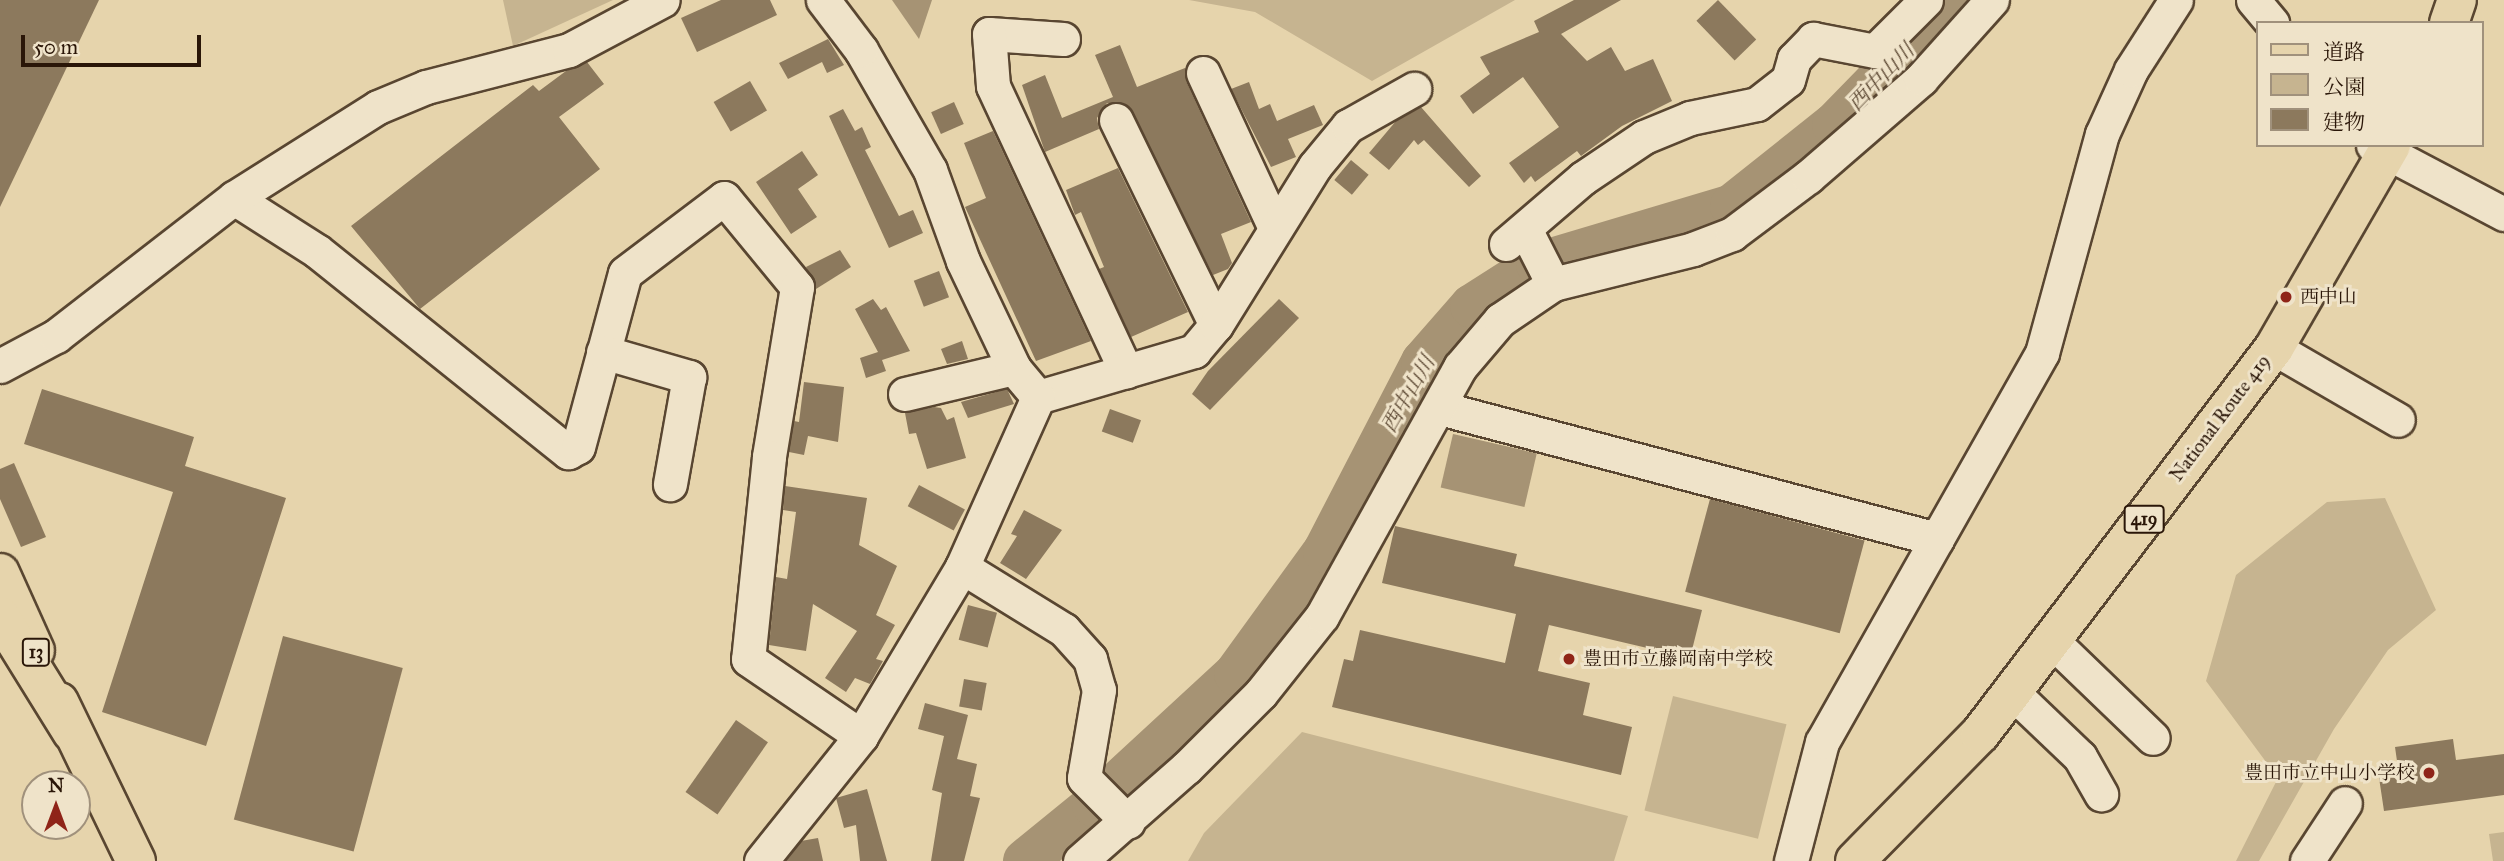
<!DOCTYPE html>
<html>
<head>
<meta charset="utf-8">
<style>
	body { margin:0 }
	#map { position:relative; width:2504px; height:861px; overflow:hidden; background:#e6d4ac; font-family:"IM FELL Great Primer","Noto Serif JP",serif }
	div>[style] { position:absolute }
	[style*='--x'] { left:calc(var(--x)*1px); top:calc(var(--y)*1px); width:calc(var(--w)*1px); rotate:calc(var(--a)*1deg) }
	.green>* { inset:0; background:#c6b490; transform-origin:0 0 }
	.water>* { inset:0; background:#a69374; transform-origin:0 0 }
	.river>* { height:44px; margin:-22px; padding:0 22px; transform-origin:22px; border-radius:22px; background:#a69374 }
	.building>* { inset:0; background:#8c795d; transform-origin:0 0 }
	.roads { filter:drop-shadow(2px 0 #594631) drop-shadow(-2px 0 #594631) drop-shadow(0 2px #594631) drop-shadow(0 -2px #594631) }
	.minor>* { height:33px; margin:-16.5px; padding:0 16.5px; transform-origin:16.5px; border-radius:16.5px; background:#efe3c9 }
	.major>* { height:38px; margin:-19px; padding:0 19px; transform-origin:19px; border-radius:19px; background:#e6d4ac }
	.highway>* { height:38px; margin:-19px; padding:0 19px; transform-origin:19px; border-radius:19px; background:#e6d4ac }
	.dots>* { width:19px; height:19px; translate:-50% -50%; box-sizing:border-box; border:4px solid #efe3c9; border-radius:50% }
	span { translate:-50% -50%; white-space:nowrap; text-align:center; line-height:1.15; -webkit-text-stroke:6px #efe3c9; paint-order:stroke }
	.shield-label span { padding:2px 5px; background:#efe3c9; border:2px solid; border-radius:5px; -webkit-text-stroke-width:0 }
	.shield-label { font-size:18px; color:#2a1608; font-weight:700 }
	.poi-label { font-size:19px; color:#2a1608 }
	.left { translate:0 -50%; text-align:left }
	.right { translate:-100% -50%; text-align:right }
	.street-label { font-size:19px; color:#2a1608 }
	.water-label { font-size:21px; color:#5c4833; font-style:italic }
	.legend { position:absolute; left:2256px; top:21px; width:228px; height:126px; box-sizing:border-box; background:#efe3c9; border:2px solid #a0917c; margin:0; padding:9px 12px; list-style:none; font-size:21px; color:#2a1608 }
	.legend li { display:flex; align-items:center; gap:14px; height:35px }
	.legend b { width:35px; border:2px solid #a0917c }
	.north { position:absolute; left:21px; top:770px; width:70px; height:70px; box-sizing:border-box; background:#efe3c9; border:2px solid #a0917c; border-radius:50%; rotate:0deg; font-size:19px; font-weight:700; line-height:28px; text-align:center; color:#2a1608 }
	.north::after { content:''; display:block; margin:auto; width:24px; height:32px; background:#8f2418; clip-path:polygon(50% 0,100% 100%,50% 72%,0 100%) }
	.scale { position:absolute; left:21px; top:35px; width:180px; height:32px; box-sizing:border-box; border:4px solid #2a1608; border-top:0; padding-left:9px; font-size:21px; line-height:24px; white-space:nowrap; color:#2a1608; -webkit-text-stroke:5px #efe3c9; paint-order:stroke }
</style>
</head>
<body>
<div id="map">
	<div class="green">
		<div style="clip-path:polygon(503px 0,613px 0,513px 46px)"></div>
		<div style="clip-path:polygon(1189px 0,1515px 0,1372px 81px,1255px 12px)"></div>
		<div style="clip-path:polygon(2385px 498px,2436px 610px,2388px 650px,2334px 729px,2259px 861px,2236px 861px,2278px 778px,2206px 681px,2236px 575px,2327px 502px)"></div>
		<div style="left:1673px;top:696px;width:117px;height:118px;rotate:14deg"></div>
		<div style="clip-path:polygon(1302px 732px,1628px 816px,1614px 861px,1188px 861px,1204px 833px)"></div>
		<div style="clip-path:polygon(2504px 832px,2504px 861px,2493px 861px,2489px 834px)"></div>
	</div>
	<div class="water">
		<div style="clip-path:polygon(892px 0,932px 0,919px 39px)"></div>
		<div style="left:1453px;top:434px;width:86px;height:55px;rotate:13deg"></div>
	</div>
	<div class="river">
		<div style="--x:1025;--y:861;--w:89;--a:-39.1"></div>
		<div style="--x:1094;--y:805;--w:193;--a:-42.7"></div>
		<div style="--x:1236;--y:674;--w:152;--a:-54.1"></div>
		<div style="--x:1325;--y:551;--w:213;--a:-62.6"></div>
		<div style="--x:1423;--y:362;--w:74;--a:-48.8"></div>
		<div style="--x:1472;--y:306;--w:78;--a:-32.5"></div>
		<div style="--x:1538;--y:264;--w:202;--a:-16.6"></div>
		<div style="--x:1732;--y:206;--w:130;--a:-38.5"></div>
		<div style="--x:1834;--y:125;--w:175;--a:-45.7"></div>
	</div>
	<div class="building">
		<div style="clip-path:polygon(0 0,99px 0,0 207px)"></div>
		<div style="clip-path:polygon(721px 0,770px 0,777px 15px,697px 52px,681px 18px)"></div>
		<div style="clip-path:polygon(1574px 0,1621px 0,1561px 34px,1587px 61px,1611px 47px,1625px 71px,1653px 59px,1672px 101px,1622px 126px,1581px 156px,1577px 151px,1535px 182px,1531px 176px,1524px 183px,1509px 163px,1559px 127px,1523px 77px,1473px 114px,1460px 96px,1490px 74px,1480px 57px,1539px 32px,1534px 21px)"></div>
		<div style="left:1718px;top:0;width:55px;height:30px;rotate:46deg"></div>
		<div style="clip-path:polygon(828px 39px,844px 65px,827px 73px,822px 62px,788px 79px,779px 63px)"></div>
		<div style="clip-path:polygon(1120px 45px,1137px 87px,1185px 68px,1186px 81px,1251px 222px,1221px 234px,1232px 263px,1228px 269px,1213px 275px,1126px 104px,1107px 103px,1097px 118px,1099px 129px,1045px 152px,1022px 85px,1045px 75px,1062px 118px,1113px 97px,1095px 55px)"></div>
		<div style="clip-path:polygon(587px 62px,604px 84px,559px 117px,600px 169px,420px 309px,351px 226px,533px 85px,539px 91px,566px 71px)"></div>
		<div style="left:750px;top:81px;width:34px;height:42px;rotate:60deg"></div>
		<div style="clip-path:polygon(1249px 82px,1259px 109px,1270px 104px,1277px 121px,1314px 105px,1323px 125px,1288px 139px,1296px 157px,1271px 167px,1231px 89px)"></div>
		<div style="left:954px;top:102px;width:24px;height:25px;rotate:66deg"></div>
		<div style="clip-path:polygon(1421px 107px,1481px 176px,1469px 187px,1424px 140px,1418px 145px,1414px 140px,1389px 170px,1369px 153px,1396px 121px)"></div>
		<div style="clip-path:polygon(843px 109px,855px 131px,862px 127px,871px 147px,865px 150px,899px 216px,913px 210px,923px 233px,889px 248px,829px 116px)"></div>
		<div style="clip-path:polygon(993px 131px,1091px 341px,1036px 361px,965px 207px,986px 198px,964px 143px)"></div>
		<div style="clip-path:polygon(802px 151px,818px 175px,798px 189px,817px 217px,791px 234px,756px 182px)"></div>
		<div style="left:1351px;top:160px;width:23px;height:26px;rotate:40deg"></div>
		<div style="clip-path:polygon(1118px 168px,1188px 312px,1131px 337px,1099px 269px,1104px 267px,1081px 212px,1075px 215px,1066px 190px)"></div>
		<div style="clip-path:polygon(840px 250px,851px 267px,816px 289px,806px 267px)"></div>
		<div style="left:939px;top:271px;width:28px;height:27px;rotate:69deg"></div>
		<div style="clip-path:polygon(873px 299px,881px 310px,886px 307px,910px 351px,882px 360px,886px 371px,866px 378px,860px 358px,878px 352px,855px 309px)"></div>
		<div style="clip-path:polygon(1279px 299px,1299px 318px,1210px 410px,1192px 394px,1208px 371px)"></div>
		<div style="clip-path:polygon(962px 341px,968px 359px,947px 364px,941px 349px)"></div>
		<div style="clip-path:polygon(804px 382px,844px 387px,838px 442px,808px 436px,804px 455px,789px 452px,794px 421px,799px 422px)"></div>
		<div style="clip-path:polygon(42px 389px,194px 437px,185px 466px,286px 498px,206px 746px,102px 712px,173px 492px,24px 444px)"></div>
		<div style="clip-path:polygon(1007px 389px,1014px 404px,968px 418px,961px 402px)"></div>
		<div style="clip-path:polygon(934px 407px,941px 408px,947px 420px,954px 417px,966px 458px,927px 469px,916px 433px,909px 434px,905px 413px)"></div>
		<div style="left:1110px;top:409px;width:33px;height:24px;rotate:20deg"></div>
		<div style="clip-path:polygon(14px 463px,46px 537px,21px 547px,0 499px,0 469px)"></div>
		<div style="left:919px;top:485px;width:52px;height:24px;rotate:28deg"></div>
		<div style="clip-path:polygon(785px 486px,867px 498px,859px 545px,897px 566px,876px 615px,895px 625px,876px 659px,883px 661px,870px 684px,855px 678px,846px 692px,825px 678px,857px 631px,813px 604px,806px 651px,769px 645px,776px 577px,787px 579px,796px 512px,783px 510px)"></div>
		<div style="left:1710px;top:499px;width:160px;height:96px;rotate:15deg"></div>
		<div style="clip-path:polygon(1024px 510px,1062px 530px,1026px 579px,1000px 563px,1017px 536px,1011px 534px)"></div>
		<div style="clip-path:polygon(1395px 526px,1517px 554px,1514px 566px,1702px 610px,1690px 658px,1549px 625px,1538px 671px,1590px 683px,1583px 715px,1632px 727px,1621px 775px,1332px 707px,1344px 659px,1353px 661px,1360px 630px,1505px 663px,1516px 614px,1382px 583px)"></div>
		<div style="left:968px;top:605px;width:30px;height:36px;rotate:15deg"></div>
		<div style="left:283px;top:636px;width:124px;height:190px;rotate:15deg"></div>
		<div style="left:964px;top:679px;width:23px;height:28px;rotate:10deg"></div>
		<div style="clip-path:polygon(925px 703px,968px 715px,957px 759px,977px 764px,970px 796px,980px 798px,964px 861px,931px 861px,942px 793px,932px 790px,944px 736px,918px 729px)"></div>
		<div style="left:736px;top:720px;width:39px;height:88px;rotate:35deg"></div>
		<div style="clip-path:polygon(2453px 739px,2456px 760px,2504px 754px,2504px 795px,2384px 811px,2378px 771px,2398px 768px,2395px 747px)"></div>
		<div style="clip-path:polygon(867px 789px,887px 861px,860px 861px,856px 825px,844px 828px,836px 798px)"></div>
		<div style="clip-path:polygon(818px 838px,823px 861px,786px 861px,801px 841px)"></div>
	</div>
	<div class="roads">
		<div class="minor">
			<div style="--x:2253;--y:0;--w:30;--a:50"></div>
			<div style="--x:1063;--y:39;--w:74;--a:-176.1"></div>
			<div style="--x:989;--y:34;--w:52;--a:85.6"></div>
			<div style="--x:993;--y:86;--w:315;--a:65"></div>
			<div style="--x:1203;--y:73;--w:169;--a:65.1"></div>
			<div style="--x:1116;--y:120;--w:228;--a:64"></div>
			<div style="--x:2373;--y:145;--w:148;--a:27.8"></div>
			<div style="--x:234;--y:198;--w:98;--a:32.6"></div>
			<div style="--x:317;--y:251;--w:322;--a:38.7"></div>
			<div style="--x:568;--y:452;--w:11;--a:-27"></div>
			<div style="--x:578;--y:447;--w:180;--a:-74.9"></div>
			<div style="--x:625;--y:273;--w:124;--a:-37.1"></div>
			<div style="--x:724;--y:198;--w:115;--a:50.6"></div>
			<div style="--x:797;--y:287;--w:172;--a:99.4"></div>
			<div style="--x:769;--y:457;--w:203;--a:95.9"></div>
			<div style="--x:748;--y:659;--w:137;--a:34.3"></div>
			<div style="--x:1525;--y:229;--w:62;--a:63"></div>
			<div style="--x:1506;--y:244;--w:101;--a:-40.6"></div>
			<div style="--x:1583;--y:178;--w:73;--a:-33.9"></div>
			<div style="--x:1644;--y:137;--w:50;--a:-22.4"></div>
			<div style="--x:1690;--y:118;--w:68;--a:-11.8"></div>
			<div style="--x:1757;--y:104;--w:39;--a:-38"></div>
			<div style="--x:1788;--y:80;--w:22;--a:-74"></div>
			<div style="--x:1794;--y:59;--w:28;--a:-46"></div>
			<div style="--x:1813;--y:39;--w:63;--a:11"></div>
			<div style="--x:1875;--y:51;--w:72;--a:-45"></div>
			<div style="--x:2274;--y:348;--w:143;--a:30.1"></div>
			<div style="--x:603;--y:352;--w:90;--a:16.2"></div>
			<div style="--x:689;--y:377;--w:109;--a:100.1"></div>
			<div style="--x:0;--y:366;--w:64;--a:-28.2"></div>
			<div style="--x:56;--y:336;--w:225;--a:-37.8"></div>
			<div style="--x:234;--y:198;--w:170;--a:-32.3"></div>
			<div style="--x:378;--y:107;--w:52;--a:-22.6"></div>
			<div style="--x:426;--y:87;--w:148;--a:-14.5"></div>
			<div style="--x:569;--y:50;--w:106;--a:-28"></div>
			<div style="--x:905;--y:394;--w:112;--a:-13.4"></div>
			<div style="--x:1038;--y:397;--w:163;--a:-16.4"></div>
			<div style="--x:1194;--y:351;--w:34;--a:-50"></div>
			<div style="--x:1216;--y:325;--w:187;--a:-58.1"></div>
			<div style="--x:1315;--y:166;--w:52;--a:-50.5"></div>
			<div style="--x:1348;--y:126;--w:76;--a:-29.3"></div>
			<div style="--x:1440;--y:408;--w:514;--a:14.77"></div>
			<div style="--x:962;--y:567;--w:120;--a:31.7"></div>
			<div style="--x:1064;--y:630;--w:39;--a:48"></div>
			<div style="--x:1090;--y:659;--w:32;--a:74"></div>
			<div style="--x:1099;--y:690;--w:89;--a:99.7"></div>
			<div style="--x:1084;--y:778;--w:62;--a:45"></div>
			<div style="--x:2051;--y:640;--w:141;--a:43.9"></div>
			<div style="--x:2012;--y:692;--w:94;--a:43.7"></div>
			<div style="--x:2080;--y:757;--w:43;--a:60.4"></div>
			<div style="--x:761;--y:861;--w:160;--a:-51.3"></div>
			<div style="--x:861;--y:736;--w:197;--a:-59.1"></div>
			<div style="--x:962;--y:567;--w:186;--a:-65.9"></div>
			<div style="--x:1038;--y:397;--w:38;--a:-130"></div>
			<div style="--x:1014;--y:368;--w:119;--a:-115.5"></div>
			<div style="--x:963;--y:261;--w:97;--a:-109.9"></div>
			<div style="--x:930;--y:170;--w:138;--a:-119.9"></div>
			<div style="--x:861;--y:50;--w:63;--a:-127.2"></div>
			<div style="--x:1080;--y:861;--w:141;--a:-41.3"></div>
			<div style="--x:1186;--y:768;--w:106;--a:-45"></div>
			<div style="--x:1261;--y:693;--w:98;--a:-51.6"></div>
			<div style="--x:1322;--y:616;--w:285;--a:-61"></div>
			<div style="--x:1460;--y:367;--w:62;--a:-49.6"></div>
			<div style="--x:1500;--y:320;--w:64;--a:-34.2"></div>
			<div style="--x:1553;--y:284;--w:144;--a:-14"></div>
			<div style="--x:1693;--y:249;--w:42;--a:-21"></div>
			<div style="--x:1732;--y:234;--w:95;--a:-36.9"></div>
			<div style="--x:1808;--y:177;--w:150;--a:-40.9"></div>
			<div style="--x:1921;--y:79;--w:106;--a:-48.1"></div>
			<div style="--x:1791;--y:861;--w:123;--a:-75.4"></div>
			<div style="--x:1822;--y:742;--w:447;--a:-60.5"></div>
			<div style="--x:2042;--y:353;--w:227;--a:-74.7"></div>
			<div style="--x:2102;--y:134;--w:70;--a:-65.6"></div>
			<div style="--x:2131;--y:70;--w:83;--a:-57.3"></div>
			<div style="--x:2307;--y:861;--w:69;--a:-56.8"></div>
		</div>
		<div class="major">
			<div style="--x:0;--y:573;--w:85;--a:65.8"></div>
			<div style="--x:59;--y:702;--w:177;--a:64.2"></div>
		</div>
		<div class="highway">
			<div style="--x:2449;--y:23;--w:24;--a:-71"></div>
			<div style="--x:0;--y:616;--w:137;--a:58.2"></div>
			<div style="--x:1855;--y:861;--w:178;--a:-45.5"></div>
			<div style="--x:1980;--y:734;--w:485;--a:-52.7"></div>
			<div style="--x:2274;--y:348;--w:234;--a:-60"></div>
		</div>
	</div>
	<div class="dots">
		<div style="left:2286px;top:297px;background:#8f2418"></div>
		<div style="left:1569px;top:659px;background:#8f2418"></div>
		<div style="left:2429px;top:773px;background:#8f2418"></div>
	</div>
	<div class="shield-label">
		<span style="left:2144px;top:519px">419</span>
		<span style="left:36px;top:652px">13</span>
	</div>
	<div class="poi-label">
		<span class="left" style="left:2300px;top:297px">西中山</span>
		<span class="left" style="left:1583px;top:659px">豊田市立藤岡南中学校</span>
		<span class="right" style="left:2415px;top:773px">豊田市立中山小学校</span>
	</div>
	<div class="street-label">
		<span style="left:2220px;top:418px;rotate:-53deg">National Route 419</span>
	</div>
	<div class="water-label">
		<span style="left:1881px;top:77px;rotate:-46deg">西中山川</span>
		<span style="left:1408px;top:394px;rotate:-60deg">西中山川</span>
	</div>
	<ul class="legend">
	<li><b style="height:9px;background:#e6d4ac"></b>道路</li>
	<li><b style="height:19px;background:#c6b490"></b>公園</li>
	<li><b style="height:19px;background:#8c795d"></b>建物</li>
	</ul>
	<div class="north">N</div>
	<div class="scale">50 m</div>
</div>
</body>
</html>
